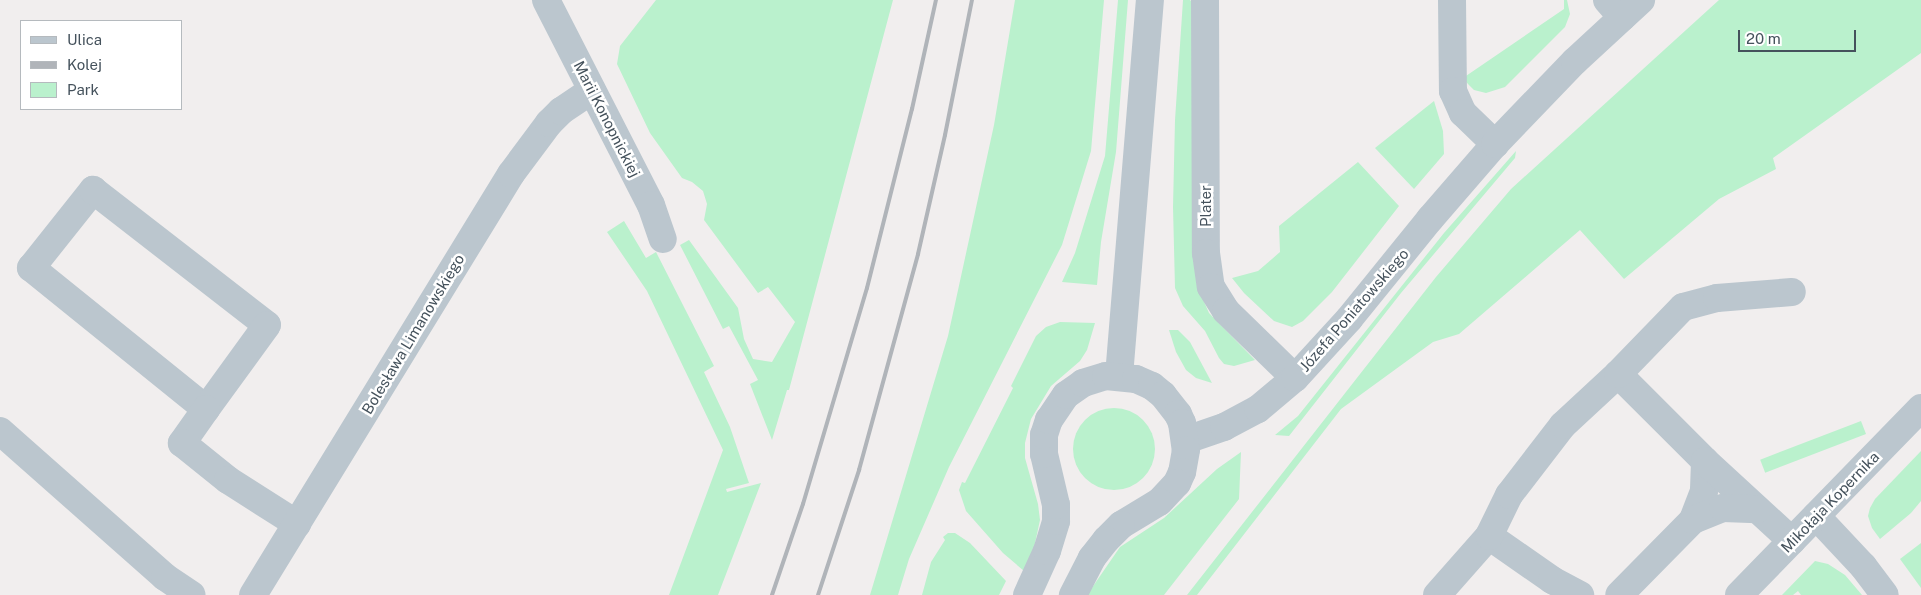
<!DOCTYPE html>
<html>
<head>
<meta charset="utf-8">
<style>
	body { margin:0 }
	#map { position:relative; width:1921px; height:595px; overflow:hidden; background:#f1eeee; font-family:"Public Sans",sans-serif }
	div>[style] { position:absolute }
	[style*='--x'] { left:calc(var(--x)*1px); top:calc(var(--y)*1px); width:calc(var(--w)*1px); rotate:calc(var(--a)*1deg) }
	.green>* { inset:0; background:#baf1cd; transform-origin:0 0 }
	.round { border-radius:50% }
	.minor>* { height:28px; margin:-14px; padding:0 14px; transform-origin:14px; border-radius:14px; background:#bbc6ce }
	.rail>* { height:4px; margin:-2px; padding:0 2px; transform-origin:2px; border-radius:2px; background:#b0b4b9 }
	span { translate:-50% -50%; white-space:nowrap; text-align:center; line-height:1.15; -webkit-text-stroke:5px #fff; paint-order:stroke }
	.street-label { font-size:15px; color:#45525c }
	.legend { position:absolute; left:20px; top:20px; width:162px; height:90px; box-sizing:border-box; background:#fff; border:1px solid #b5babe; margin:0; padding:6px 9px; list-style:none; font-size:15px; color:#45525c }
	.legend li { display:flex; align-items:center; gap:10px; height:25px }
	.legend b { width:25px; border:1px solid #b5babe }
	.scale { position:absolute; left:1738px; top:30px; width:118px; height:22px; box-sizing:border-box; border:2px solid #45525c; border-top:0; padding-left:6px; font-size:15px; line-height:18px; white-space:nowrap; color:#45525c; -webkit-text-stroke:4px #fff; paint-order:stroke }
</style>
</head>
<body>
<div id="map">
	<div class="green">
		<div style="clip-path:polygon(656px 0,893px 0,789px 390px,787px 390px,772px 440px,750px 384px,758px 380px,729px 326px,723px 329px,680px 245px,689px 240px,738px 308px,744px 339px,753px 359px,772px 362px,795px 322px,768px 287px,758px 293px,704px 220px,707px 204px,703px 191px,692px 182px,682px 178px,650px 133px,617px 64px,620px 46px)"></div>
		<div style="clip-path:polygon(1015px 0,1104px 0,1091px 151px,1062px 245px,949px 467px,909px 559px,898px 595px,870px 595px,948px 336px,994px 125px)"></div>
		<div style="clip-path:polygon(1118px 0,1128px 0,1116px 152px,1101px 242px,1097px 285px,1062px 282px,1075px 253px,1105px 156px)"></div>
		<div style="clip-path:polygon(1183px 0,1190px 0,1194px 4px,1198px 288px,1209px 313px,1255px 360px,1234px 366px,1224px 364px,1219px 358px,1205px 331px,1183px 306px,1175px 288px,1173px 207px,1175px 120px)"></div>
		<div style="clip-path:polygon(1564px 0,1567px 0,1570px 14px,1565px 27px,1505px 87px,1486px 93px,1474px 90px,1468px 84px,1463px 78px,1564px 9px)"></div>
		<div style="clip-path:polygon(1719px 0,1921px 0,1921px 53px,1773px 158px,1776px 169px,1719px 199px,1624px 279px,1580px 230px,1459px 334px,1433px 342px,1341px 409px,1197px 595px,1187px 595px,1436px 277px,1511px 189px)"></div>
		<div style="clip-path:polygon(1434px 101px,1443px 131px,1444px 154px,1414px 189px,1375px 148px)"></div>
		<div style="clip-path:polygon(1516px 151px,1515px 158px,1401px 293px,1289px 436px,1275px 435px,1298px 416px,1444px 233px)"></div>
		<div style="clip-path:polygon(1358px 162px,1399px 206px,1332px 292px,1303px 321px,1292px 327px,1274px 321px,1244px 293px,1232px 278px,1258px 271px,1280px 252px,1279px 226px)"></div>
		<div style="clip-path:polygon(624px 221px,646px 258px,656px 252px,714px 366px,704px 372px,730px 427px,749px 483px,726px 489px,727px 492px,761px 483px,718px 595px,669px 595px,723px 450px,647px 291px,607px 232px)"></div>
		<div style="clip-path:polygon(1060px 322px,1095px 323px,1087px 350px,1080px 361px,1051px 386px,1031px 419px,1025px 443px,1025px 458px,1038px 504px,1040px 520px,1034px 548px,1024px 571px,1003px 553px,966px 511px,959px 490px,962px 482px,965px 483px,1013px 388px,1011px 386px,1036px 336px,1046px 327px)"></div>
		<div style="clip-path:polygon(1169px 330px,1178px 330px,1190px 342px,1212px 383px,1196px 378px,1186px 370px,1176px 352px)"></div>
		<div class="round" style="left:1073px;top:408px;width:82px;height:82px"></div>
		<div style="left:1861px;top:421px;width:14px;height:108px;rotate:69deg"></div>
		<div style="clip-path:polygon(1921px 451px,1921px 501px,1911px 513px,1880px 539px,1872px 528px,1868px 516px,1870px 508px,1875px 499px)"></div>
		<div style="clip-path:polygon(1241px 452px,1239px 499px,1164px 595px,1087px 595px,1120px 547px,1164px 518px,1217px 469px)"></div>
		<div style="clip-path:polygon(948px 533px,955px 533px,970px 543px,1006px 581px,999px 595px,922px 595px,931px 562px,945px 540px,943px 537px)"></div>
		<div style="clip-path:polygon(1921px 543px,1921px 588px,1900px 559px)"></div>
		<div style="clip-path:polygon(1815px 561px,1828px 564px,1845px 575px,1862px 595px,1801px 595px,1798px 591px,1793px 595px,1782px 595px)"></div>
	</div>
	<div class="minor">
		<div style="--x:546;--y:0;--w:230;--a:62.9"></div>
		<div style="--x:651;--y:205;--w:36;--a:71"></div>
		<div style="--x:1205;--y:0;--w:253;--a:89.8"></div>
		<div style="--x:1206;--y:253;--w:34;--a:82"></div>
		<div style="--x:1211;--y:287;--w:28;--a:58"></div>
		<div style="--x:1226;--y:311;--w:96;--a:44.2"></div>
		<div style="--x:1452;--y:0;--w:91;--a:89.4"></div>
		<div style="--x:1453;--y:91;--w:24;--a:66"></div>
		<div style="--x:1463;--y:113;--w:45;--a:44.1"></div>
		<div style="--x:1607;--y:0;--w:23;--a:49"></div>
		<div style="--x:1618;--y:374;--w:123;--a:45"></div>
		<div style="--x:1705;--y:461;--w:30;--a:92"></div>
		<div style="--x:1704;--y:491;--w:31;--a:111"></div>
		<div style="--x:1693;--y:520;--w:105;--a:134.6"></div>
		<div style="--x:1119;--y:376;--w:377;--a:-85.3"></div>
		<div style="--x:206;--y:409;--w:225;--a:-141.1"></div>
		<div style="--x:31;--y:268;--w:100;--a:-51.5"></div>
		<div style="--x:93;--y:190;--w:220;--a:37.8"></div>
		<div style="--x:267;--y:325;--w:104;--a:126"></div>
		<div style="--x:206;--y:409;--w:42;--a:125.2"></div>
		<div style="--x:182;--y:443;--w:59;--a:38.8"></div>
		<div style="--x:228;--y:480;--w:82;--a:32.5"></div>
		<div style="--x:0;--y:431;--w:220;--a:41.5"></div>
		<div style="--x:165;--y:577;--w:32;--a:34"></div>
		<div style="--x:1186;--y:440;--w:40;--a:-18.9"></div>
		<div style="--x:1224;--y:427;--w:38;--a:-28"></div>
		<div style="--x:1258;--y:409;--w:48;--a:-40"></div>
		<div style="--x:1295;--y:378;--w:80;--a:-47.5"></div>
		<div style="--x:1349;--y:319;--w:129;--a:-51"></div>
		<div style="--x:1430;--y:219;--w:99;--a:-49.1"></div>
		<div style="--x:1495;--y:144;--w:115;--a:-46.1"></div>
		<div style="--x:1575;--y:61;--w:90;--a:-42.7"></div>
		<div style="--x:1705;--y:461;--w:118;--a:42.6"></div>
		<div style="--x:1816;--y:516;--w:69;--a:46.8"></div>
		<div style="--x:1863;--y:566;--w:36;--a:53"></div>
		<div style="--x:1693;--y:520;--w:32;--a:-22"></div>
		<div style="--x:1723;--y:508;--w:34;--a:2"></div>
		<div style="--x:1489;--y:536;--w:77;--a:34.9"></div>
		<div style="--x:1552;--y:580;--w:32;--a:28"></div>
		<div style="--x:253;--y:595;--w:494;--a:-58.5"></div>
		<div style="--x:511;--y:174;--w:64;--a:-53.3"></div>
		<div style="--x:549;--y:123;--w:17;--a:-45"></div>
		<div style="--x:561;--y:111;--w:37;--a:-34"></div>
		<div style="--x:1027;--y:595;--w:48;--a:-65.6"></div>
		<div style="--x:1047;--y:551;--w:31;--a:-73"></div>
		<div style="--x:1056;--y:521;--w:16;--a:-90"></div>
		<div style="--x:1056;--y:505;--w:52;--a:-103.2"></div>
		<div style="--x:1044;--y:454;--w:19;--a:-90"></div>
		<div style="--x:1044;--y:435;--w:16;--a:-72"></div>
		<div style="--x:1049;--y:420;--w:30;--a:-56"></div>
		<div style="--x:1066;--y:395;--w:21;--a:-35"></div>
		<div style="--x:1083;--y:383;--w:24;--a:-17"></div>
		<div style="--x:1106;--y:376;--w:30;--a:6"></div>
		<div style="--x:1136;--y:379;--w:17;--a:24"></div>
		<div style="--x:1152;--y:386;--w:14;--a:39"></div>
		<div style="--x:1163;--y:395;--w:24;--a:52"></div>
		<div style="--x:1178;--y:414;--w:10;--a:66"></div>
		<div style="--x:1182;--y:423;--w:27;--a:82"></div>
		<div style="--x:1186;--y:450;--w:22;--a:100"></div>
		<div style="--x:1182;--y:472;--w:12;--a:114"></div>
		<div style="--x:1177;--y:483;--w:26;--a:133"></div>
		<div style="--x:1159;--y:502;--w:44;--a:148.8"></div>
		<div style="--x:1121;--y:525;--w:21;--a:135"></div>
		<div style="--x:1106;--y:540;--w:23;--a:128"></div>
		<div style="--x:1092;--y:558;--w:42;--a:117.2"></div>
		<div style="--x:1437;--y:595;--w:79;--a:-48.6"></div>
		<div style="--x:1489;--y:536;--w:46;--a:-64"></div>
		<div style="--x:1509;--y:495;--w:88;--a:-52.4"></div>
		<div style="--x:1563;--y:425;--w:75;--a:-42.8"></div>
		<div style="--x:1618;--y:374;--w:93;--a:-45.9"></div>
		<div style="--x:1683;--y:307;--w:35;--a:-15"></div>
		<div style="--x:1717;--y:298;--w:75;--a:-4.6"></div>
		<div style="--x:1739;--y:595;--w:261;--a:-45.8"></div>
	</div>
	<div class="rail">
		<div style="--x:772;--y:595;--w:96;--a:-71.2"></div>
		<div style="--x:803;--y:504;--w:225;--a:-73.5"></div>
		<div style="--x:867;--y:288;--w:185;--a:-75.9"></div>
		<div style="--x:912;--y:109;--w:112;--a:-77.6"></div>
		<div style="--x:818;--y:595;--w:132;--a:-71.8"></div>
		<div style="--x:859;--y:470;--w:224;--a:-74.7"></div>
		<div style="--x:918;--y:254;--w:122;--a:-77.2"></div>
		<div style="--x:945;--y:135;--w:138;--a:-78.7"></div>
	</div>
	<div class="street-label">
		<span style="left:607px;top:119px;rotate:63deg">Marii Konopnickiej</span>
		<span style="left:1206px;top:206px;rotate:-90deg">Plater</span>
		<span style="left:1354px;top:310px;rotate:-49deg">Józefa Poniatowskiego</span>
		<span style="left:413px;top:334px;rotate:-59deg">Bolesława Limanowskiego</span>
		<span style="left:1830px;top:502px;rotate:-46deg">Mikołaja Kopernika</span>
	</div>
	<ul class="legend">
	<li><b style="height:6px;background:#bbc6ce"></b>Ulica</li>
	<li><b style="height:6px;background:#b0b4b9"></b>Kolej</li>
	<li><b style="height:14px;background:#baf1cd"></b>Park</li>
	</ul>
	<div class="scale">20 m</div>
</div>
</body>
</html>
